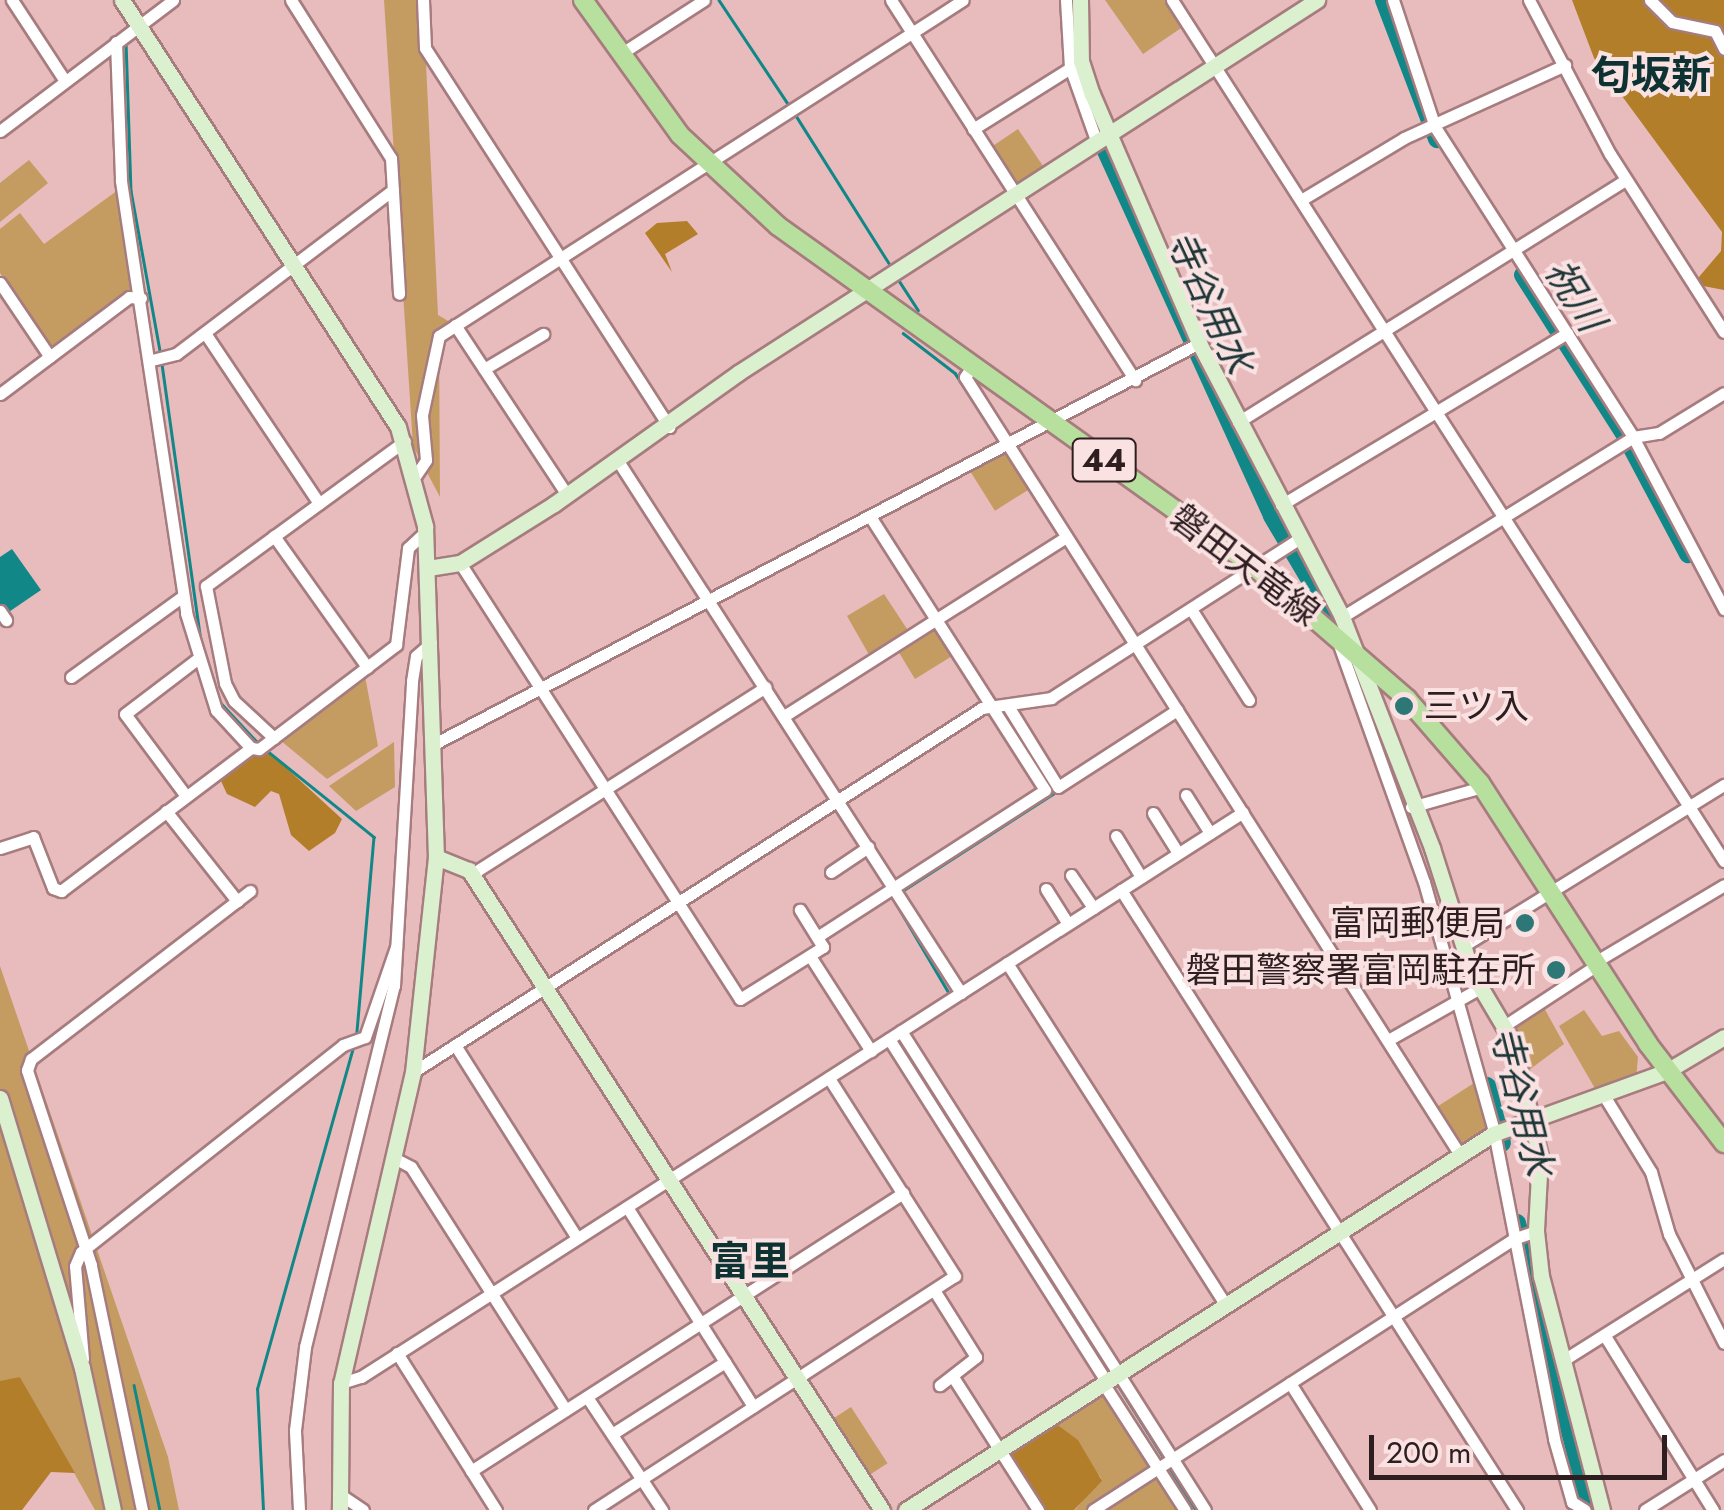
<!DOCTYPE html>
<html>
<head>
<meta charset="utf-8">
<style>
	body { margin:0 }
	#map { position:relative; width:1724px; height:1510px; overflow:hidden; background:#e8bbbd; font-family:Jost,"Noto Sans JP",sans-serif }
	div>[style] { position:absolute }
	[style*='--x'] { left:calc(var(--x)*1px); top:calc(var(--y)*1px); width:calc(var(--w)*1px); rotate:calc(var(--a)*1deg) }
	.green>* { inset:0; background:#c49c62; transform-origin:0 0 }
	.forest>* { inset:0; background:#b27e29 }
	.water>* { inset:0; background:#128788 }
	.stream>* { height:2.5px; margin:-1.25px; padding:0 1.25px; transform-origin:1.25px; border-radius:1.25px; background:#128788 }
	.river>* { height:18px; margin:-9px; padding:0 9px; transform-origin:9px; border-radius:9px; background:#128788 }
	.roads { filter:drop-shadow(2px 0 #a67c7f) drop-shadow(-2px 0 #a67c7f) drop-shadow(0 2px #a67c7f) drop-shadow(0 -2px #a67c7f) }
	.street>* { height:11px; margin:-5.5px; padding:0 5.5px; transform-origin:5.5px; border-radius:5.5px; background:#fff }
	.secondary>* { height:15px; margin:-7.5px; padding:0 7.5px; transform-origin:7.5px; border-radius:7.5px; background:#dbf0cf }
	.primary>* { height:18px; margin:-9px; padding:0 9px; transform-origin:9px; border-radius:9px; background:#b7e09f }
	.dots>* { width:28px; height:28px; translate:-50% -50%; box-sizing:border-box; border:5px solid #fae2e3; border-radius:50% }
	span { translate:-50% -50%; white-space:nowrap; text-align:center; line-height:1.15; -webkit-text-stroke:8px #fae2e3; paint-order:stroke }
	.shield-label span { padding:2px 8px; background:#fae2e3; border:2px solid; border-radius:8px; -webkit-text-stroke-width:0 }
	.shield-label { font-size:32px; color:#2e1e1f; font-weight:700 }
	.street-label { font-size:35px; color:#2e1e1f }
	.poi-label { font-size:35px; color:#2e1e1f }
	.left { translate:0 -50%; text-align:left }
	.right { translate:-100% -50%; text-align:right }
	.water-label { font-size:38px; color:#1e3636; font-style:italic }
	.quarter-label { font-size:40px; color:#0e3232; font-weight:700 }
	.scale { position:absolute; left:1369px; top:1435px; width:298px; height:45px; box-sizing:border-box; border:5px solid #2e1e1f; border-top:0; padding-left:12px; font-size:30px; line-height:35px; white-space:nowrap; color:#2e1e1f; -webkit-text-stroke:8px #fae2e3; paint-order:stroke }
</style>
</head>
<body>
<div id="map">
	<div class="green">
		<div style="clip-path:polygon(384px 0,423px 0,438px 315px,455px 325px,439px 336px,440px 497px,413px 446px)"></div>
		<div style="clip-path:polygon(1105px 0,1170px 0,1187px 24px,1143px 54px)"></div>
		<div style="left:1018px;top:129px;width:52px;height:39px;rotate:56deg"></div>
		<div style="clip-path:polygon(29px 160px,48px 183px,0 222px,0 183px)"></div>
		<div style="clip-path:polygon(118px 190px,133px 289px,51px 351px,0 273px,0 229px,20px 213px,44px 244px)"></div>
		<div style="left:1007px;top:449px;width:46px;height:43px;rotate:58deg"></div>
		<div style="clip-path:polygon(884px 594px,911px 635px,936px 619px,957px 653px,915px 679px,895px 646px,872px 660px,847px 616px)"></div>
		<div style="clip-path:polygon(365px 676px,378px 746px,327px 779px,280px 740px)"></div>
		<div style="clip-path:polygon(394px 742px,395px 787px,356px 811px,329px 786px)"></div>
		<div style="clip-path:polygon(0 966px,168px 1457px,179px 1510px,95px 1510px,20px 1377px,0 1384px)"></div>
		<div style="clip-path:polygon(1543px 1006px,1564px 1044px,1525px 1073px,1511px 1025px)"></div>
		<div style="clip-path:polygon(1584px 1010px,1602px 1036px,1619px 1031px,1638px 1057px,1636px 1079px,1597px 1092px,1559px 1026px)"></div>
		<div style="clip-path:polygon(1474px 1083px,1487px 1130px,1458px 1151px,1432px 1110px)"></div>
		<div style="clip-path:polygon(1103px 1383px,1158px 1468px,1185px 1510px,1075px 1510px,1101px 1478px,1048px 1418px)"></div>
		<div style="left:851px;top:1407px;width:67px;height:28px;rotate:57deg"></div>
	</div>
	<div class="forest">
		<div style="clip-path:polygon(1572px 0,1724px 0,1724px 290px,1693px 284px,1721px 251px,1722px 232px,1594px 58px)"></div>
		<div style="clip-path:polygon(687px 221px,698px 234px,665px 254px,672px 272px,645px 233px,657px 223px)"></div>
		<div style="clip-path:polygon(270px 753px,342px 819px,335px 833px,309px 851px,291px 835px,279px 794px,271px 791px,255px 807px,227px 794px,221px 781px,253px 757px)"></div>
		<div style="clip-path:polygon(20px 1377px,75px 1473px,51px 1472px,22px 1510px,0 1510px,0 1381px)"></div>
		<div style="clip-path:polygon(1048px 1418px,1078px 1440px,1102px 1481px,1074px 1510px,1038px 1510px,1000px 1450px)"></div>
	</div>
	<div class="water">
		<div style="clip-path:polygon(12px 549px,41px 590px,0 618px,0 557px)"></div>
	</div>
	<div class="stream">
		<div style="--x:719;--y:0;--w:128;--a:56.4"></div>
		<div style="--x:126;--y:41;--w:150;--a:88.1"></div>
		<div style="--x:131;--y:191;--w:163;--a:79.7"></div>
		<div style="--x:795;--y:114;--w:182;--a:57.8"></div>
		<div style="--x:898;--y:279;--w:37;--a:57"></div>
		<div style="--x:903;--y:333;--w:66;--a:37.6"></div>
		<div style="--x:955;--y:373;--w:42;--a:56.7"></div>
		<div style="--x:162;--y:364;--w:282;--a:82"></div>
		<div style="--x:877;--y:515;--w:117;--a:57.5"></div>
		<div style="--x:944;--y:621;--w:96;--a:57.3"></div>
		<div style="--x:220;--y:702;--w:57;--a:47.1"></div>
		<div style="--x:1001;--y:709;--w:42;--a:55.6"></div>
		<div style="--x:265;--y:749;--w:140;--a:38.9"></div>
		<div style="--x:374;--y:837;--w:197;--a:95"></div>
		<div style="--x:899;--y:893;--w:187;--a:-32.8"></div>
		<div style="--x:893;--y:898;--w:110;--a:59.5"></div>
		<div style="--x:897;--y:1039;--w:398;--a:57.4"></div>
		<div style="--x:134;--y:1385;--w:128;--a:78.3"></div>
		<div style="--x:1118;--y:1385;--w:86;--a:57.8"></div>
		<div style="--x:1168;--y:1465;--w:53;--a:58.1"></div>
		<div style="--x:263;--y:1510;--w:121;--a:-92.8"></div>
		<div style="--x:257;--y:1389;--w:357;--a:-74.3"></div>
	</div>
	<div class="river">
		<div style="--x:1384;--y:0;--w:149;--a:69.1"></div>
		<div style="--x:1095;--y:127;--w:427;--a:65.5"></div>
		<div style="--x:1272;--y:516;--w:117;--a:59.3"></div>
		<div style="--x:1523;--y:275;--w:190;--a:57.5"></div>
		<div style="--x:1625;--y:435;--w:135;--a:62.1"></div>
		<div style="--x:1487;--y:1086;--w:59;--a:75.3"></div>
		<div style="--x:1517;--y:1223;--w:296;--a:75.7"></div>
	</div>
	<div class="roads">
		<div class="street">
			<div style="--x:12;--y:0;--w:97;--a:56.8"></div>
			<div style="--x:291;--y:0;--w:187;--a:57.7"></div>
			<div style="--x:391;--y:158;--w:136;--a:86.6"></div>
			<div style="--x:423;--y:0;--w:48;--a:87.6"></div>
			<div style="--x:425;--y:48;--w:451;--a:57.2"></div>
			<div style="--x:891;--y:0;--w:452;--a:57.3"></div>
			<div style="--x:1066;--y:0;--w:67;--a:86.6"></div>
			<div style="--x:1070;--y:67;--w:77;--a:70.4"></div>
			<div style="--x:1172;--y:0;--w:1023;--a:57.34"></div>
			<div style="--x:1393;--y:0;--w:134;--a:71.7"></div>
			<div style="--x:1435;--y:127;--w:368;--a:57.4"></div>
			<div style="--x:1633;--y:437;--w:195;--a:62.1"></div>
			<div style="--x:1529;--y:0;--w:174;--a:62.3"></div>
			<div style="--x:1610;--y:154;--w:211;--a:57.4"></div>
			<div style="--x:1650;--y:0;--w:31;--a:45"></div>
			<div style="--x:1672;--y:22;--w:44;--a:11.8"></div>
			<div style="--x:1715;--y:31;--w:20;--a:63"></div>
			<div style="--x:116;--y:42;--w:139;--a:87.9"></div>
			<div style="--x:121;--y:181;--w:437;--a:81.4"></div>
			<div style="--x:186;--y:613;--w:102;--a:72.8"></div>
			<div style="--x:216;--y:710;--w:52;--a:47.4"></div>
			<div style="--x:619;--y:55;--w:101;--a:-32.9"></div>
			<div style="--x:973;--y:129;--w:120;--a:-32.1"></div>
			<div style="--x:0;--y:131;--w:217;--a:-37.1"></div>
			<div style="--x:1301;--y:200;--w:120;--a:-31"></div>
			<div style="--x:1404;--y:138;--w:177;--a:-24.4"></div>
			<div style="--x:0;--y:283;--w:89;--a:56"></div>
			<div style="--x:455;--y:325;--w:204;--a:56.6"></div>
			<div style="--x:205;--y:333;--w:205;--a:56.2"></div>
			<div style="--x:152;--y:360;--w:25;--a:-14"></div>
			<div style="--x:176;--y:354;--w:272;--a:-37.1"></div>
			<div style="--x:972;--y:366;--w:13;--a:122"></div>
			<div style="--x:965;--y:377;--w:922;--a:57.53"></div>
			<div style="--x:484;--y:369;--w:69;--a:-30.7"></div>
			<div style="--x:0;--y:394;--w:161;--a:-36.9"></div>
			<div style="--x:129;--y:297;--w:12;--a:5"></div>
			<div style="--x:1238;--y:422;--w:457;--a:-32"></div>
			<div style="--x:618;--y:461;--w:633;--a:57.19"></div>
			<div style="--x:416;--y:475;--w:18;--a:-56"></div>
			<div style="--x:426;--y:460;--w:45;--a:-95.1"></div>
			<div style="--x:422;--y:415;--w:81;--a:-77.9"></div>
			<div style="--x:439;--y:336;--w:622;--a:-32.67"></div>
			<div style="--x:1281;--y:505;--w:334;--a:-31"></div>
			<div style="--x:274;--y:536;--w:161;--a:54.6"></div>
			<div style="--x:460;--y:563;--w:518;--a:57.29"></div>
			<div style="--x:740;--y:999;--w:98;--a:-32.1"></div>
			<div style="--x:823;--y:947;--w:44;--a:-121.9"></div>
			<div style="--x:1191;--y:609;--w:108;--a:57.5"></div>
			<div style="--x:0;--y:611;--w:11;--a:56"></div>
			<div style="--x:1342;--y:617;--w:342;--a:-31.7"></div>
			<div style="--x:1633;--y:437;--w:26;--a:-9"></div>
			<div style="--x:1659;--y:433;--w:76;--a:-31.6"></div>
			<div style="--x:1338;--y:642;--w:255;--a:70.3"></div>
			<div style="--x:1424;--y:882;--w:255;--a:74.3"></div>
			<div style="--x:1493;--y:1127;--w:318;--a:78.9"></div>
			<div style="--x:1554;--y:1439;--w:66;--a:74.1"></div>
			<div style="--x:1572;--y:1502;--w:15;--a:32"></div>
			<div style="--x:71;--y:677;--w:138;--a:-35.9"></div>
			<div style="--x:1008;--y:706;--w:95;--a:58.3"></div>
			<div style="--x:1058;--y:787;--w:142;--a:-32.9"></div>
			<div style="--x:784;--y:716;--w:334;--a:-32.4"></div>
			<div style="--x:274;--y:738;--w:54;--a:-137.2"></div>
			<div style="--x:234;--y:701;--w:20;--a:-117"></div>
			<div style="--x:225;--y:683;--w:99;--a:-101.1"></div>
			<div style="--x:206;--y:586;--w:246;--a:-36.1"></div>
			<div style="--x:434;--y:744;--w:864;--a:-27.66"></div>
			<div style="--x:1186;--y:795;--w:45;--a:57.7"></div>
			<div style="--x:186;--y:796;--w:102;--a:-126.6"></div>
			<div style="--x:125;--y:714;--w:89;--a:-37.3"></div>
			<div style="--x:1411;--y:807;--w:74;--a:-15.7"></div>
			<div style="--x:166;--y:811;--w:115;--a:51.7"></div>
			<div style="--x:1153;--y:813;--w:47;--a:58"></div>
			<div style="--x:1116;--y:836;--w:48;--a:58.6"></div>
			<div style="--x:0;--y:848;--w:35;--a:-18"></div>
			<div style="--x:33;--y:837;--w:55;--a:68.6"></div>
			<div style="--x:53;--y:888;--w:9;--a:21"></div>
			<div style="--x:61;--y:891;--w:238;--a:-37"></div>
			<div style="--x:251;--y:748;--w:8;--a:7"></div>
			<div style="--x:259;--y:749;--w:172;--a:-37.2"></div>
			<div style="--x:396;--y:645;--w:98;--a:-82.9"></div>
			<div style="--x:408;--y:548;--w:23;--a:-43"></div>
			<div style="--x:831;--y:872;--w:45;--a:-34"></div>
			<div style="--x:472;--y:874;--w:348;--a:-32.5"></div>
			<div style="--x:1071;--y:875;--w:40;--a:56"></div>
			<div style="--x:1046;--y:889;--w:41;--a:57.8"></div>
			<div style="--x:1121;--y:890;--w:736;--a:57.43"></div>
			<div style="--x:817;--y:937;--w:271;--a:-32.8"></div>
			<div style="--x:1045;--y:790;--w:323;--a:-122.6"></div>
			<div style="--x:1463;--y:946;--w:307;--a:-31.7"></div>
			<div style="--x:810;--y:956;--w:113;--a:57.3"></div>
			<div style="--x:1595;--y:962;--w:150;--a:-30.8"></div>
			<div style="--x:1007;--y:963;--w:406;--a:57.4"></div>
			<div style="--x:1504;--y:1026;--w:111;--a:-33.3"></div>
			<div style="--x:901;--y:1031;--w:567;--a:57.6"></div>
			<div style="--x:889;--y:1039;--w:405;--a:57.6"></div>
			<div style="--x:1388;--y:1040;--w:106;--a:-29.5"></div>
			<div style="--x:455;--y:1045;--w:228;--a:57.7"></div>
			<div style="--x:413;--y:1072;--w:675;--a:-32.61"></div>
			<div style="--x:982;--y:708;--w:70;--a:-8.2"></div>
			<div style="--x:1051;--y:698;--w:295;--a:-32.7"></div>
			<div style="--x:1603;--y:1094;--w:92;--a:58.4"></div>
			<div style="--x:1651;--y:1172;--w:65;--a:73.8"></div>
			<div style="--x:1669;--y:1234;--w:122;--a:63.2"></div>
			<div style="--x:396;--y:1159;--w:17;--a:28"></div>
			<div style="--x:411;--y:1167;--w:288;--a:57.5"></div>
			<div style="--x:627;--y:1207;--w:236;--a:57.7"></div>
			<div style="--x:934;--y:1290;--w:79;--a:57.9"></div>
			<div style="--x:976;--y:1357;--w:46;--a:142.1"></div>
			<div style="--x:1605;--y:1336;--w:205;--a:58.2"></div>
			<div style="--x:397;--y:1353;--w:186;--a:57.8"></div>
			<div style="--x:83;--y:1359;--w:93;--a:-94.9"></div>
			<div style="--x:75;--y:1266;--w:15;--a:-67"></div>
			<div style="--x:81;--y:1252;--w:334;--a:-38.3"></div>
			<div style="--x:343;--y:1045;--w:23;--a:-20"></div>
			<div style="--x:365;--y:1037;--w:95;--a:-71"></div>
			<div style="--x:1562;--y:1361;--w:191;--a:-32.2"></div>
			<div style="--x:953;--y:1377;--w:158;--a:57.4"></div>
			<div style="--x:341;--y:1383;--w:21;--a:-17"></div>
			<div style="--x:361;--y:1377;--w:1047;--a:-32.64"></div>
			<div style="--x:1103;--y:1383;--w:151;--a:57.2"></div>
			<div style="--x:1290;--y:1383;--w:150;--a:57.8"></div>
			<div style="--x:587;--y:1397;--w:136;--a:56.4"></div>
			<div style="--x:612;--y:1434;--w:134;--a:-32.5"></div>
			<div style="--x:471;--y:1471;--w:514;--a:-32.76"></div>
			<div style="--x:338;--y:1493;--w:30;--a:34"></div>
			<div style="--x:142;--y:1510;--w:250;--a:-101.8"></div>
			<div style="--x:91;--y:1265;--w:205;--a:-108.2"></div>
			<div style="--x:27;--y:1070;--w:12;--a:-70"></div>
			<div style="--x:31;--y:1059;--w:276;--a:-37.5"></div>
			<div style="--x:299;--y:1510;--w:80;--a:-92.9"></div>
			<div style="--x:295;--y:1430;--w:84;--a:-83.1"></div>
			<div style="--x:305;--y:1347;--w:372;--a:-76.2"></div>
			<div style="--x:394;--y:986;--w:306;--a:-86.6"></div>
			<div style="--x:412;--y:681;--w:25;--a:-81"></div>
			<div style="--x:416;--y:656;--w:20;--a:-41"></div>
			<div style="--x:594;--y:1510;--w:430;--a:-33"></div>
			<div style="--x:955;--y:1276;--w:235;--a:-122.5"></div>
			<div style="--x:1093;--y:1510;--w:500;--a:-32.8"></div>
			<div style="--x:1513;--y:1239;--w:24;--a:-19"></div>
			<div style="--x:1645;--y:1510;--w:93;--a:-32.3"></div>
		</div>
		<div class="secondary">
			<div style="--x:122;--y:0;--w:508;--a:57.12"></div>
			<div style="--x:398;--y:427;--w:103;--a:74.7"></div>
			<div style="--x:425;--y:526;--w:331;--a:88.1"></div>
			<div style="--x:436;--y:857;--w:216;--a:96.1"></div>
			<div style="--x:413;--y:1072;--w:319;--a:103"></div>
			<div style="--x:341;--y:1383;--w:127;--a:90.5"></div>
			<div style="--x:1080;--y:0;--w:61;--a:89.1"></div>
			<div style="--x:1081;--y:61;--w:35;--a:72"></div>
			<div style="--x:1092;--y:94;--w:271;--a:66.7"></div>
			<div style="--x:1199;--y:343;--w:309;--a:62.4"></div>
			<div style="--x:1342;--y:617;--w:248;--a:68.7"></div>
			<div style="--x:1432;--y:848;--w:131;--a:72.3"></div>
			<div style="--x:1472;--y:973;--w:80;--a:59.3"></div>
			<div style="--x:1513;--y:1042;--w:117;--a:76.7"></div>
			<div style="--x:1540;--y:1156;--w:75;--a:93.1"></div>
			<div style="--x:1536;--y:1231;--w:45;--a:83.7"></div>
			<div style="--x:1541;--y:1276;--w:242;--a:75.4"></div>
			<div style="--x:428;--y:568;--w:32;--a:-9"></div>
			<div style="--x:460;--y:563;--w:111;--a:-32.1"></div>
			<div style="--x:554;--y:504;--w:226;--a:-35.4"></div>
			<div style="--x:738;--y:373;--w:689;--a:-32.79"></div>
			<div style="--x:436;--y:857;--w:35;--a:22"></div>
			<div style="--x:469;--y:870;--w:762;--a:57.17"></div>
			<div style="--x:0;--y:1098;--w:282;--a:73.1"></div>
			<div style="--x:82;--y:1368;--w:145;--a:77.7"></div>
			<div style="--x:906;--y:1510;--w:697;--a:-32.64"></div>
			<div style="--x:1493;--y:1134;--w:185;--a:-19.9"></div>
			<div style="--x:1667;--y:1071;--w:66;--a:-30.8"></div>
		</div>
		<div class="primary">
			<div style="--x:583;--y:0;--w:166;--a:54.3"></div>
			<div style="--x:680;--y:135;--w:134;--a:42.9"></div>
			<div style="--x:778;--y:226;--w:588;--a:35.58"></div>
			<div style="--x:1256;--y:568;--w:200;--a:40.9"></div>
			<div style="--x:1407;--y:699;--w:111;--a:49"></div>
			<div style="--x:1480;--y:783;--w:310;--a:57.2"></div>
			<div style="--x:1648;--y:1044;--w:125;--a:52.5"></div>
		</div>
	</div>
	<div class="dots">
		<div style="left:1404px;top:706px;background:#2d7777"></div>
		<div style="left:1525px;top:923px;background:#2d7777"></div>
		<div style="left:1556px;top:970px;background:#2d7777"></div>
	</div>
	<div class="shield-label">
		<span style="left:1104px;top:460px">44</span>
	</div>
	<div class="street-label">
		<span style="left:1245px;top:565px;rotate:37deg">磐田天竜線</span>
	</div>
	<div class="poi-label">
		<span class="left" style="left:1424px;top:706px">三ツ入</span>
		<span class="right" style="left:1505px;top:923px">富岡郵便局</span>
		<span class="right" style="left:1536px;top:970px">磐田警察署富岡駐在所</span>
	</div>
	<div class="water-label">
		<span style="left:1575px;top:295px;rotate:58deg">祝川</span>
		<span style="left:1210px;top:302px;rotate:65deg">寺谷用水</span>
		<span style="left:1522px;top:1101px;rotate:76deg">寺谷用水</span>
	</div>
	<div class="quarter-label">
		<span style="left:1651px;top:75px">匂坂新</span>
		<span style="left:750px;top:1261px">富里</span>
	</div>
	<div class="scale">200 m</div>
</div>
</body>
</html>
